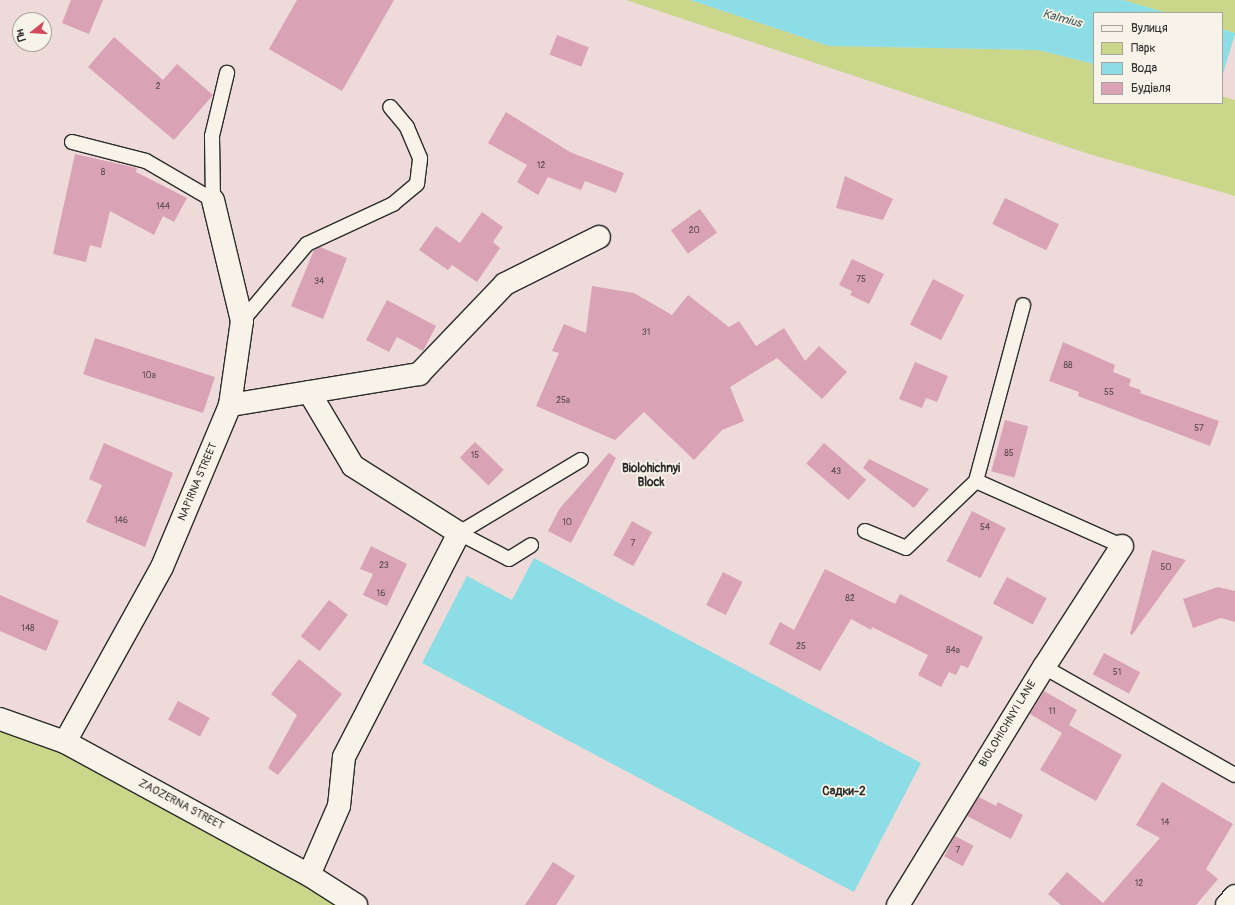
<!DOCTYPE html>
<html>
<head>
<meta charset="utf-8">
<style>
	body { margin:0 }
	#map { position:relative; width:1235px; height:905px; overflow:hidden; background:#eedbd9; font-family:Pangolin,sans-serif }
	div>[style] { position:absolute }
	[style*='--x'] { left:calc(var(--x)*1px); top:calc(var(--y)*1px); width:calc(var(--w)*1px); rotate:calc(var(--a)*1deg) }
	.green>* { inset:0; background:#cad689 }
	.water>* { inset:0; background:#8cdde5; transform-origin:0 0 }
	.building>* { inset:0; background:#d9a2b5; transform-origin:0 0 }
	.roads { filter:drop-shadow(1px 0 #2b2b2b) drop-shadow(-1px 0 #2b2b2b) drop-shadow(0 1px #2b2b2b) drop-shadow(0 -1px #2b2b2b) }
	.service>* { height:14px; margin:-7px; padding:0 7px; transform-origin:7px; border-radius:7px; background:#f7f3e8 }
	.minor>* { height:22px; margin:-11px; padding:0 11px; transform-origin:11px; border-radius:11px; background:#f7f3e8 }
	.tertiary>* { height:22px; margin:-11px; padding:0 11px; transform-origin:11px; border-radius:11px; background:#f7f3e8 }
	span { translate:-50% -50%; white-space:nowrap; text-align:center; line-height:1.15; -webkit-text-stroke:3.5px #f7f3e8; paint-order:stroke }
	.number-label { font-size:9px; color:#56494e }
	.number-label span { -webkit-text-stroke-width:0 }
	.street-label { font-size:11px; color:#2b2b2b }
	.water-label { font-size:12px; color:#43585a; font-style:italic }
	.neighbourhood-label { font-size:12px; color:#2b2b2b; font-weight:700 }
	.legend { position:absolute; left:1093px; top:12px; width:130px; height:92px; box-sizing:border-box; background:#f7f3e8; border:1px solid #a5a39c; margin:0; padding:5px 7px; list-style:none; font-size:12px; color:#2b2b2b }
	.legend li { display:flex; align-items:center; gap:8px; height:20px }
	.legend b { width:20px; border:1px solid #a5a39c }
	.north { position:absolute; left:12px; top:12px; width:40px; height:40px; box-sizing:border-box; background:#f7f3e8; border:1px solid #a5a39c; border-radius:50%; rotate:253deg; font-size:11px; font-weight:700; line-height:16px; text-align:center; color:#2b2b2b }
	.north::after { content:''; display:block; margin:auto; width:14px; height:18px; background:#d1495b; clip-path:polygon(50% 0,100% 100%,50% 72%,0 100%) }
</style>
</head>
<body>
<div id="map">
	<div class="green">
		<div style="clip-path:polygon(626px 0,690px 0,829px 46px,1038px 50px,1094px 64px,1094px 103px,1222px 103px,1222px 96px,1235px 100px,1235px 196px,1089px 154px)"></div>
		<div style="clip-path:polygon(1123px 0,1235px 0,1235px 33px,1222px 29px,1222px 13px,1167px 13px)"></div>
		<div style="clip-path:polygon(0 719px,356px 905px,0 905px)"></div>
	</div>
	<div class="water">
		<div style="clip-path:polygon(690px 0,1123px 0,1167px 13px,1094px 13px,1094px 64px,1038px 50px,829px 46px)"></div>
		<div style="left:1222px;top:29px;width:14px;height:67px;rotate:17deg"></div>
		<div style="clip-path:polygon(534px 558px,921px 763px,854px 892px,422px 663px,467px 576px,512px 600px)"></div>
	</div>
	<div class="building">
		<div style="clip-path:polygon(71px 0,103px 0,89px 34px,62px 23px)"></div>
		<div style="clip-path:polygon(297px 0,394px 0,342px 91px,269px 49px)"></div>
		<div style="left:557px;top:35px;width:34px;height:21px;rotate:21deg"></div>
		<div style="clip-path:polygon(114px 37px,163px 80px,177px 64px,213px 95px,174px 140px,88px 67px)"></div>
		<div style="clip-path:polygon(506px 112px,570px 152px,624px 173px,616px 193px,585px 181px,581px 190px,548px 177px,538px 195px,517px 182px,527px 165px,488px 143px)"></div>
		<div style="clip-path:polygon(75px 154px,137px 168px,136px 172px,187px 198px,174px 222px,163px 216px,154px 235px,110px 211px,101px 248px,90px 245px,86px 262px,53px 254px)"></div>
		<div style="clip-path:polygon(845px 176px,893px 199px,883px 220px,836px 208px)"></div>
		<div style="left:1005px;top:198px;width:60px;height:29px;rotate:26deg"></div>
		<div style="left:700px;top:209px;width:29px;height:36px;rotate:54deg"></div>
		<div style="clip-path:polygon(482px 212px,503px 227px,493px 242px,500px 248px,477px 282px,452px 265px,448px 270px,419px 250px,436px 226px,460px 243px)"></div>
		<div style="clip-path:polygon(320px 247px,347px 258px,323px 319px,291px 306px,314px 250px)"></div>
		<div style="clip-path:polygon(852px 259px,884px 274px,869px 304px,850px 295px,852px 291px,839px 285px)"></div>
		<div style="left:933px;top:279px;width:35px;height:51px;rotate:27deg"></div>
		<div style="clip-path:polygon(592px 286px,634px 293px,672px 315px,688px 295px,729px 327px,739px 321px,756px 346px,784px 328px,805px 361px,819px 346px,847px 372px,822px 399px,777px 358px,730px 387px,744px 421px,722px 430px,694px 460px,644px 412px,615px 440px,536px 406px,559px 353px,552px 351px,564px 324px,586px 333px)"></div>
		<div style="clip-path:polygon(387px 300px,436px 326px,423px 351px,397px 337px,389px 352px,366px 340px)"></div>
		<div style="left:95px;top:338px;width:126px;height:38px;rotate:18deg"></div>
		<div style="clip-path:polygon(1063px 342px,1115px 365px,1113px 372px,1131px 379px,1129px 386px,1141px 390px,1140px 393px,1219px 421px,1210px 446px,1078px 396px,1079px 392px,1049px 381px)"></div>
		<div style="clip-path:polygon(915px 362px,948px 376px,937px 402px,926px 398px,922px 408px,899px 399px)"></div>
		<div style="left:1005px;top:420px;width:24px;height:53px;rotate:15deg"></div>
		<div style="left:475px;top:442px;width:40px;height:22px;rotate:44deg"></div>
		<div style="clip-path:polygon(104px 443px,173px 473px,145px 547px,86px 522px,102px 485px,89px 479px)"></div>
		<div style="left:824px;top:443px;width:56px;height:27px;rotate:41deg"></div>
		<div style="clip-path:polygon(609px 453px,616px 458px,571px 543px,548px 531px,560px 508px)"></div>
		<div style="clip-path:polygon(869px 459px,929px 489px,914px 508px,863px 468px)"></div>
		<div style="left:972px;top:511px;width:38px;height:56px;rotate:27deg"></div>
		<div style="left:632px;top:521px;width:23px;height:39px;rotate:29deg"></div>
		<div style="clip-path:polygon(371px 546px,407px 564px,387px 606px,363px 595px,373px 574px,360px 569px)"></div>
		<div style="clip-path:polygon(1152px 550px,1186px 560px,1132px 635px,1130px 634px)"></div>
		<div style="clip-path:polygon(825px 569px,895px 604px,900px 594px,983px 637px,968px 668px,961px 665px,956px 675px,949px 672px,941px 687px,918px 675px,928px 655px,872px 627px,871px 630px,851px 619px,820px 671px,769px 644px,780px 622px,794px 630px)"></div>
		<div style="left:723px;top:572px;width:22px;height:37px;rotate:27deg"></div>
		<div style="left:1007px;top:577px;width:45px;height:30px;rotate:28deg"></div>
		<div style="clip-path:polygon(1218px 587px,1235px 591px,1235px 622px,1221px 618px,1193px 628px,1183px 599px)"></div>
		<div style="clip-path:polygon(0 595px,59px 621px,46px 651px,0 631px)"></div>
		<div style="left:329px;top:600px;width:24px;height:46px;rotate:38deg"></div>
		<div style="left:1104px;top:653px;width:41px;height:24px;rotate:28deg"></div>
		<div style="clip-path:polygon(299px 659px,342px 694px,278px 775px,268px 768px,297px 715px,271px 694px)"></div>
		<div style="clip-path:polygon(1044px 691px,1077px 710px,1069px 725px,1122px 755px,1096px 801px,1040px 770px,1062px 733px,1030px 714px)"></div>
		<div style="left:178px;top:701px;width:36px;height:21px;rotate:28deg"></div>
		<div style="clip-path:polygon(1162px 782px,1233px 824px,1206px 869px,1218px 879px,1196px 905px,1061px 905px,1048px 894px,1067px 872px,1103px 903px,1160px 838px,1136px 825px)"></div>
		<div style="clip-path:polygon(979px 797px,996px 806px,998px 802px,1023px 815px,1011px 839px,967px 816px)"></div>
		<div style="left:955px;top:836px;width:21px;height:23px;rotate:28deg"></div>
		<div style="clip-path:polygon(553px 862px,575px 876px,556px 905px,525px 905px)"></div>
	</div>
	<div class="roads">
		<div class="service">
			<div style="--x:72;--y:142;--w:76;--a:14.4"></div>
			<div style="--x:146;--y:161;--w:78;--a:30.2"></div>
			<div style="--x:213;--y:200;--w:64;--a:-90.9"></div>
			<div style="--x:212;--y:136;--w:65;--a:-76.6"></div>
			<div style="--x:242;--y:321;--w:101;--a:-49.8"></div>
			<div style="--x:307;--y:244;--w:95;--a:-24.9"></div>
			<div style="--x:393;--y:204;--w:31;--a:-40"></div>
			<div style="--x:417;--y:184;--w:26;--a:-83"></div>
			<div style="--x:420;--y:158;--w:34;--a:-113"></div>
			<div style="--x:407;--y:127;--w:26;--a:-130"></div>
			<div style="--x:976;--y:481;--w:160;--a:24"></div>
			<div style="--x:865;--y:531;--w:44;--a:22.5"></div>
			<div style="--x:906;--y:548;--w:97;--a:-43.7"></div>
			<div style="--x:976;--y:481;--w:182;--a:-75"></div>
			<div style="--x:459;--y:533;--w:142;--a:-30.9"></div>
			<div style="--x:459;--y:533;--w:56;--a:27.5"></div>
			<div style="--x:509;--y:559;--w:26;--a:-32"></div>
			<div style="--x:1044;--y:667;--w:219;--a:29.5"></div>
		</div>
		<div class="minor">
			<div style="--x:309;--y:392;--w:86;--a:59.3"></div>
			<div style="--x:353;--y:466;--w:125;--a:32.3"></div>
			<div style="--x:459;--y:533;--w:252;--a:117.2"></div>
			<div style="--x:344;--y:757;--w:49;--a:95.8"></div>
			<div style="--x:339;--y:806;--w:75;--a:113.5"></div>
			<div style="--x:230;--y:405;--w:192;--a:-9.3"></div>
			<div style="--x:419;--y:374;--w:124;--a:-46.3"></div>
			<div style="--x:505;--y:284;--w:105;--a:-26.6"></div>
			<div style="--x:65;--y:742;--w:200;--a:-61"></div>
			<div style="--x:162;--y:567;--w:176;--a:-67.2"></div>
			<div style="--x:230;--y:405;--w:85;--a:-81.9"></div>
			<div style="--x:242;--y:321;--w:124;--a:-103.5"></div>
			<div style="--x:898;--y:905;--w:279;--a:-58.5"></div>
			<div style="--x:1044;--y:667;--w:144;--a:-57.2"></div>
			<div style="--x:1227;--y:905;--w:12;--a:-48"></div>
		</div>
		<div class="tertiary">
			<div style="--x:0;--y:719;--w:69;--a:19.5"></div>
			<div style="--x:65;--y:742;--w:278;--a:28.6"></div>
			<div style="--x:309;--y:875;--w:56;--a:32.6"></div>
		</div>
	</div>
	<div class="number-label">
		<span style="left:158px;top:87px">2</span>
		<span style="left:541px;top:166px">12</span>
		<span style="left:103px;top:173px">8</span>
		<span style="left:163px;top:207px">144</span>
		<span style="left:694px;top:231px">20</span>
		<span style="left:861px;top:280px">75</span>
		<span style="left:319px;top:282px">34</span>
		<span style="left:646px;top:333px">31</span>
		<span style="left:1068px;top:366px">88</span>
		<span style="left:149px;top:376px">10а</span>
		<span style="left:1109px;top:393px">55</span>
		<span style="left:563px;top:401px">25а</span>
		<span style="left:1199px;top:429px">57</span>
		<span style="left:1009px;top:454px">85</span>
		<span style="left:475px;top:456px">15</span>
		<span style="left:836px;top:472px">43</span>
		<span style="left:121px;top:521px">146</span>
		<span style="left:567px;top:523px">10</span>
		<span style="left:985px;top:528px">54</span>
		<span style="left:633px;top:544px">7</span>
		<span style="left:384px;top:566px">23</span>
		<span style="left:1166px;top:568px">50</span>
		<span style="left:381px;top:594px">16</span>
		<span style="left:850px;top:599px">82</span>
		<span style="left:28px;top:629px">148</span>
		<span style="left:801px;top:647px">25</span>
		<span style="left:953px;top:651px">84а</span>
		<span style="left:1117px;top:673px">51</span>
		<span style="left:1052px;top:712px">11</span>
		<span style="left:1165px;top:823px">14</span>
		<span style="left:958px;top:851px">7</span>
		<span style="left:1139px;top:884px">12</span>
	</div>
	<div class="street-label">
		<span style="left:198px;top:482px;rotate:-67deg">NAPIRNA STREET</span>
		<span style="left:1008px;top:724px;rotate:-59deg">BIOLOHICHNYI LANE</span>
		<span style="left:181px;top:805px;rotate:28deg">ZAOZERNA STREET</span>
	</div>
	<div class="water-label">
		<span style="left:1062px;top:19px;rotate:15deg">Kalmius</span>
	</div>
	<div class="neighbourhood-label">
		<span style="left:651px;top:476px">Biolohichnyi<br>Block</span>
		<span style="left:844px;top:792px">Садки-2</span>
	</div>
	<ul class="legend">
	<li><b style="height:5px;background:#f7f3e8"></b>Вулиця</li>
	<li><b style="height:11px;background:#cad689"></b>Парк</li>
	<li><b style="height:11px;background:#8cdde5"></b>Вода</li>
	<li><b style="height:11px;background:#d9a2b5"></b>Будівля</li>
	</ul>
	<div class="north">Пн</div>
</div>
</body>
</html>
